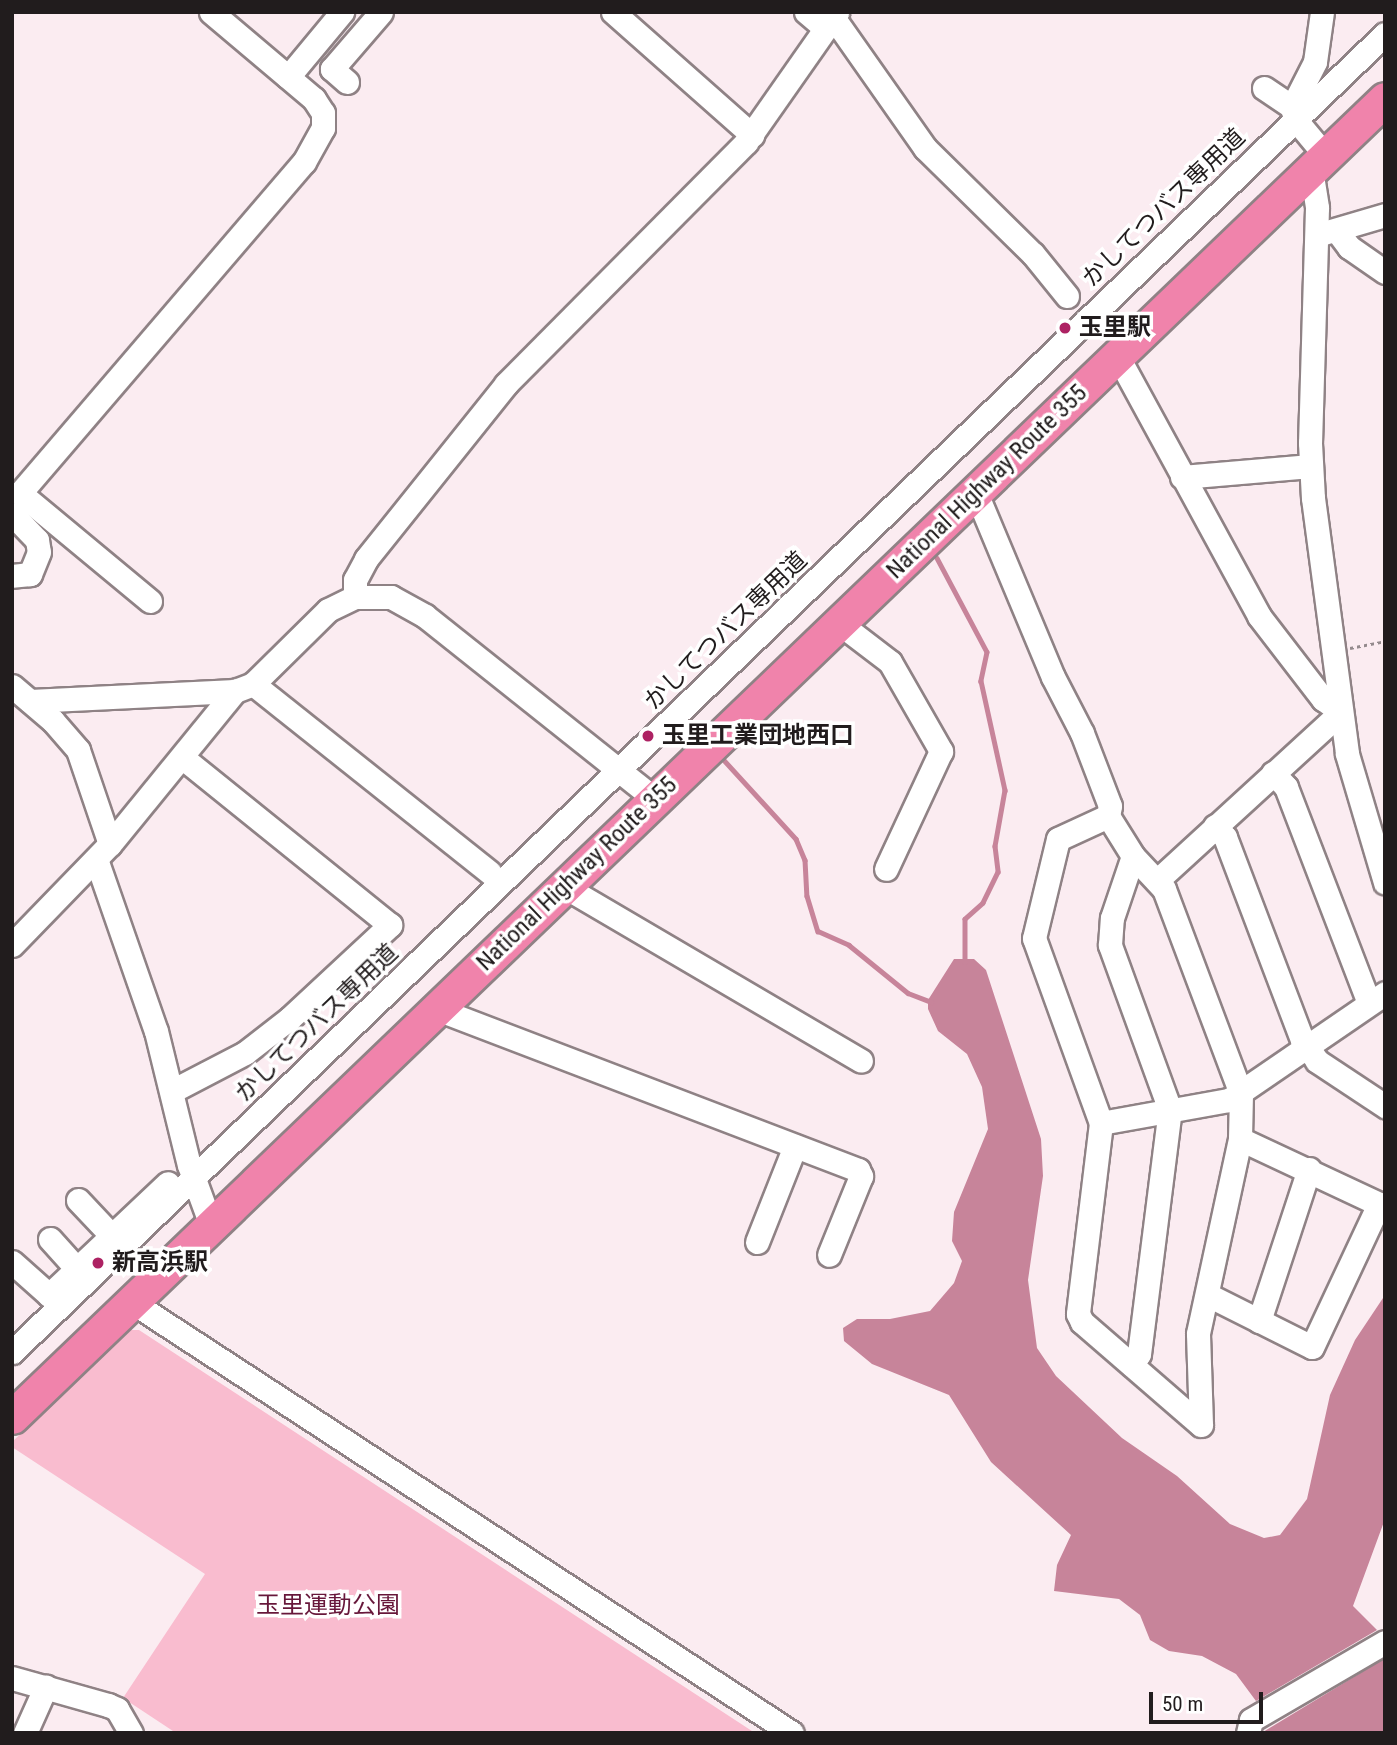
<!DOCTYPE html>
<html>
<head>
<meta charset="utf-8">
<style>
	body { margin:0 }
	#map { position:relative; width:1397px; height:1745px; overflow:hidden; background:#fbecf1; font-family:"Roboto Condensed","Noto Sans JP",sans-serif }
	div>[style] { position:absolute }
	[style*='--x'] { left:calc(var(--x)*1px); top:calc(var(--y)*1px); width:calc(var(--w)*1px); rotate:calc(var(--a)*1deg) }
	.green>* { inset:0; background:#f9bccf }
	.water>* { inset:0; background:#c7849a }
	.stream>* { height:4.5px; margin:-2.25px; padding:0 2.25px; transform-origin:2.25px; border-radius:2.25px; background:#c7849a }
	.path>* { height:2.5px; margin-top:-1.25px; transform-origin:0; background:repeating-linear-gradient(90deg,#948a8d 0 3.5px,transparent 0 7px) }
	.roads { filter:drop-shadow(2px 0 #8f8285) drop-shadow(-2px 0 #8f8285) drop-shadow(0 2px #8f8285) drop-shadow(0 -2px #8f8285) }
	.minor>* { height:23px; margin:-11.5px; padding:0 11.5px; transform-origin:11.5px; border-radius:11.5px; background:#fff }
	.highway>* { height:33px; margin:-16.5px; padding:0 16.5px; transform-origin:16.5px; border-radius:16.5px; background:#f083ab }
	.dots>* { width:19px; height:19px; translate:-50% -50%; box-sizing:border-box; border:4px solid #fff; border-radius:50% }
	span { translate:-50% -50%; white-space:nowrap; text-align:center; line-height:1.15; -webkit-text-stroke:7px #fff; paint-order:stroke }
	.street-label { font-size:24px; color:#211c1d }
	.poi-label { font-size:24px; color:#211c1d; font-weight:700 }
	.left { translate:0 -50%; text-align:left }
	.park-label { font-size:24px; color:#67173a }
	.frame { position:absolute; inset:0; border:14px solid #211c1d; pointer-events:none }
	.scale { position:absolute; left:1149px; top:1692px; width:114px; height:32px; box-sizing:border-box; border:4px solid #211c1d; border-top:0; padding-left:9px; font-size:21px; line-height:24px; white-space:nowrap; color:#211c1d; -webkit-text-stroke:5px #fff; paint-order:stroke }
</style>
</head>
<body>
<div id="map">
	<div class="green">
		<div style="clip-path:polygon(131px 1330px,139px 1330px,755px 1733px,176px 1733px,123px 1698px,205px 1574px,12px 1447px,12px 1442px)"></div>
	</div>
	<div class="water">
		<div style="clip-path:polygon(954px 959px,974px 959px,986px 970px,1041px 1139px,1043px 1176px,1028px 1280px,1037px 1348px,1056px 1376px,1122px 1438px,1177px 1476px,1230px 1524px,1264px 1538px,1280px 1535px,1307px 1499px,1330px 1395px,1355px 1340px,1385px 1295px,1385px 1519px,1353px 1606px,1377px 1630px,1256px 1701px,1236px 1674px,1202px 1656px,1169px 1651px,1150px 1640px,1140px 1615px,1119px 1599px,1054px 1591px,1057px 1565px,1071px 1535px,991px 1462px,949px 1395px,872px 1364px,844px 1341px,843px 1328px,857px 1319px,890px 1319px,930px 1311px,954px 1283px,962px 1261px,952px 1241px,954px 1212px,988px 1129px,982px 1087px,967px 1054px,938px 1031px,928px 1009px,928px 1000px)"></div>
		<div style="clip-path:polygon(1385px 1658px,1385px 1733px,1263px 1732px)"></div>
	</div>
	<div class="stream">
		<div style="--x:937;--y:558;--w:106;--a:62"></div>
		<div style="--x:987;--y:652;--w:30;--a:102"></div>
		<div style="--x:981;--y:681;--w:112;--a:77.6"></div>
		<div style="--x:1005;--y:790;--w:57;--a:100.1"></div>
		<div style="--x:995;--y:846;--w:26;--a:83"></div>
		<div style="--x:998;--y:872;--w:34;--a:116"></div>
		<div style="--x:983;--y:903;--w:24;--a:138"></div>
		<div style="--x:965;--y:919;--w:43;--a:90"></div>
		<div style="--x:723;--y:759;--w:108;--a:47.6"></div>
		<div style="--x:796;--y:839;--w:23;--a:67"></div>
		<div style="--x:805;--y:860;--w:36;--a:87"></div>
		<div style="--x:807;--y:896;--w:37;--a:73"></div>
		<div style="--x:818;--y:931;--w:34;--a:24"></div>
		<div style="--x:849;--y:945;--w:76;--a:39.1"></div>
		<div style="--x:908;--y:993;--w:25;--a:21"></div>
	</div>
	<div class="path">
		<div style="--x:1350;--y:648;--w:36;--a:-11"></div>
	</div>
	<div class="roads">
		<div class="minor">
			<div style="--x:613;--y:12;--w:186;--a:41.5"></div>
			<div style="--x:806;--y:12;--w:25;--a:40"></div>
			<div style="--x:1322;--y:12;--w:50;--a:98"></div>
			<div style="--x:1315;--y:62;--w:51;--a:117.1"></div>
			<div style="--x:1292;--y:107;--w:12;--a:76"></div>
			<div style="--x:1295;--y:119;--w:47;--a:50.2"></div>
			<div style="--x:833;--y:17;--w:160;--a:54.9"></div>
			<div style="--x:925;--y:148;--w:151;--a:44.5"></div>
			<div style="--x:1033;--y:254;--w:54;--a:51"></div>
			<div style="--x:288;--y:77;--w:85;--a:-50.3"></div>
			<div style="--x:347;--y:82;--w:20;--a:-139"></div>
			<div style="--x:332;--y:69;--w:75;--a:-49.3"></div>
			<div style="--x:1264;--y:88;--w:34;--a:34"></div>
			<div style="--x:1311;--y:169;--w:39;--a:81"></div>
			<div style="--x:1317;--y:208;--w:235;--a:91.7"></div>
			<div style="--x:1310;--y:443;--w:55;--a:86.9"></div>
			<div style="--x:1313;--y:498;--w:258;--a:82.4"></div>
			<div style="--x:1347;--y:754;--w:134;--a:73.5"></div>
			<div style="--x:1337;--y:231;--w:20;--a:53"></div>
			<div style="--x:1349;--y:247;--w:44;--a:34.8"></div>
			<div style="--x:1317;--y:235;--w:71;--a:-16.4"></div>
			<div style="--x:1118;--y:357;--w:295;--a:61.4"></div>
			<div style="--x:1259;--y:616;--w:105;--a:52.4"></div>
			<div style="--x:1323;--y:699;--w:22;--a:36"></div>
			<div style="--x:1341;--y:712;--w:247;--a:137.5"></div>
			<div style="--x:1182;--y:477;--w:129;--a:-4.9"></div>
			<div style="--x:976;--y:493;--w:199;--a:67.3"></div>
			<div style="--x:1053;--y:677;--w:63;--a:62.6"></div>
			<div style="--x:1082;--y:733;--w:78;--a:69"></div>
			<div style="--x:1110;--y:806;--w:10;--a:101"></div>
			<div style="--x:1108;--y:816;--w:47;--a:58"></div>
			<div style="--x:1133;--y:856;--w:45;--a:46.8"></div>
			<div style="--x:1164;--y:889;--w:219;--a:69.4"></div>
			<div style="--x:1241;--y:1094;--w:45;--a:91.3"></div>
			<div style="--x:1240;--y:1139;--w:199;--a:102.2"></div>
			<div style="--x:1198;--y:1334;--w:91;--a:88.1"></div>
			<div style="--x:12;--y:514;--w:36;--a:46"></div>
			<div style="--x:37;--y:540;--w:12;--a:81"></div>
			<div style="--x:39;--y:552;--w:24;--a:112"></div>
			<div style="--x:30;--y:574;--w:18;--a:174"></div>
			<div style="--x:355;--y:597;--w:17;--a:-90"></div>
			<div style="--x:355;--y:580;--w:24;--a:-62"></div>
			<div style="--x:366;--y:559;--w:224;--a:-51.3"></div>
			<div style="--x:506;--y:384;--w:341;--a:-45.2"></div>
			<div style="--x:746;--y:142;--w:159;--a:-55"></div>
			<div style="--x:150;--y:601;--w:169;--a:-140.3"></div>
			<div style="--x:20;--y:493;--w:436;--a:-49.4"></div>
			<div style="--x:304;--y:162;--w:39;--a:-61"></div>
			<div style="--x:323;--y:128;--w:15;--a:-90"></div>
			<div style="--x:323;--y:113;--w:17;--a:-123"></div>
			<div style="--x:314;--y:99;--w:135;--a:-139.8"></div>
			<div style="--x:839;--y:623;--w:64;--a:37.4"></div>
			<div style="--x:890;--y:662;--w:103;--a:60.2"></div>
			<div style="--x:941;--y:751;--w:130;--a:115"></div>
			<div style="--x:253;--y:684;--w:302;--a:38.5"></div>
			<div style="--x:12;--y:686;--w:54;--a:40.5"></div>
			<div style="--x:53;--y:721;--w:38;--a:49"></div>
			<div style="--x:78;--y:750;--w:99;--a:71.2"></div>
			<div style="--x:30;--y:701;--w:205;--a:-2.8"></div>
			<div style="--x:235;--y:691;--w:19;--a:-21"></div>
			<div style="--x:253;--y:684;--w:105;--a:-44.6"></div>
			<div style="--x:328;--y:610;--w:30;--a:-26"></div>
			<div style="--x:355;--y:597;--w:36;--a:0"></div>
			<div style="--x:391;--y:597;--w:39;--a:29"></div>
			<div style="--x:425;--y:616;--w:294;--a:38.5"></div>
			<div style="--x:1273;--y:773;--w:19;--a:47"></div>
			<div style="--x:1286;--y:787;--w:231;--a:69"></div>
			<div style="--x:1108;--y:816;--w:55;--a:155.3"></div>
			<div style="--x:1058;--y:839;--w:102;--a:103.6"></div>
			<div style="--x:1034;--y:938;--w:197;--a:70.1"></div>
			<div style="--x:1101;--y:1123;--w:192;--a:96.9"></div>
			<div style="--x:1078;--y:1314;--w:9;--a:63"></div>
			<div style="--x:1082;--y:1322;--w:157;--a:40.9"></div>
			<div style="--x:1215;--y:826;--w:15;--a:48"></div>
			<div style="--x:1225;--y:837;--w:217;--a:69.2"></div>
			<div style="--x:1302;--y:1040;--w:26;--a:54"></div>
			<div style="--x:1317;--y:1061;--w:82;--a:33.5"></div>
			<div style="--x:96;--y:859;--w:182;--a:70.8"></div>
			<div style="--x:156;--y:1031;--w:138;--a:76.2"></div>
			<div style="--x:189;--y:1165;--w:64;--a:69.9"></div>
			<div style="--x:565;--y:887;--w:343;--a:30.4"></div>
			<div style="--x:12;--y:945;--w:141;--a:-45.9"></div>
			<div style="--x:110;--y:844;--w:198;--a:-50.8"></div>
			<div style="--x:437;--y:1009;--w:451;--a:20.9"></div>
			<div style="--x:858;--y:1170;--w:7;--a:63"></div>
			<div style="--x:861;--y:1176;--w:85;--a:112.1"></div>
			<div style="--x:172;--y:1091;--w:82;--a:-27.5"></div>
			<div style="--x:245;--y:1053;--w:57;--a:-37.9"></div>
			<div style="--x:290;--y:1018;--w:137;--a:-42.9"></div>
			<div style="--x:390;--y:925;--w:266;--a:-141.1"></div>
			<div style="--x:1101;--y:1123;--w:130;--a:-10.2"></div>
			<div style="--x:1229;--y:1100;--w:189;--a:-34.4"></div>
			<div style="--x:78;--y:1200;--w:48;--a:46.7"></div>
			<div style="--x:50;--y:1239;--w:39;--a:48"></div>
			<div style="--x:757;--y:1242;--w:103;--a:-68.4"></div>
			<div style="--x:12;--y:1262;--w:50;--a:41.7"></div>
			<div style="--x:49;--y:1295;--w:163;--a:-43.3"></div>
			<div style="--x:1208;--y:1295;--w:116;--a:26.6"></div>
			<div style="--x:1312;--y:1347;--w:158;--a:-64.9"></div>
			<div style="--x:1379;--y:1204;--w:153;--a:-154.9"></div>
			<div style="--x:132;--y:1302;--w:788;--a:33.15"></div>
			<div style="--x:1259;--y:1321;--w:160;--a:-71.8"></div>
			<div style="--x:12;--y:1352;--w:1903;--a:-43.83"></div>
			<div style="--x:1132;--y:1365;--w:13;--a:-58"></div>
			<div style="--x:1139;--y:1354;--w:246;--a:-82.8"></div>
			<div style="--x:1170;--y:1110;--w:176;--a:-110"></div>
			<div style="--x:1110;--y:945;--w:27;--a:-86"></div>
			<div style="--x:1112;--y:918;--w:65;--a:-71.3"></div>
			<div style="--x:12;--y:1678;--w:100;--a:15.7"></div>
			<div style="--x:108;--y:1705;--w:10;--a:24"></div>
			<div style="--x:117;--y:1709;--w:28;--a:60"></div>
			<div style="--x:25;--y:1733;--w:51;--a:-65.9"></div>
			<div style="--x:1248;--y:1733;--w:13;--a:-77"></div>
			<div style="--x:1251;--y:1720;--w:155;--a:-30.2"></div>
		</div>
		<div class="highway">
			<div style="--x:12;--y:1417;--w:1903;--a:-43.83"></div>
		</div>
	</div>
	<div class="dots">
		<div style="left:1065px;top:328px;background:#ad2263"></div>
		<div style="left:648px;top:736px;background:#ad2263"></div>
		<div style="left:98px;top:1263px;background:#ad2263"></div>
	</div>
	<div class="street-label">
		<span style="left:1164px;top:208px;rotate:-44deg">かしてつバス専用道</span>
		<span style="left:987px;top:482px;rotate:-44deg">National Highway Route 355</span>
		<span style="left:726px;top:631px;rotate:-44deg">かしてつバス専用道</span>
		<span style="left:577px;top:874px;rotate:-44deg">National Highway Route 355</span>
		<span style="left:317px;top:1023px;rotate:-44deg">かしてつバス専用道</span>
	</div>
	<div class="poi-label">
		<span class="left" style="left:1079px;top:328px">玉里駅</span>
		<span class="left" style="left:662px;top:736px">玉里工業団地西口</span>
		<span class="left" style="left:112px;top:1263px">新高浜駅</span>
	</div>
	<div class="park-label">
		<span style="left:328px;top:1606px">玉里運動公園</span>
	</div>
	<div class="frame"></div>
	<div class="scale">50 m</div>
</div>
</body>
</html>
